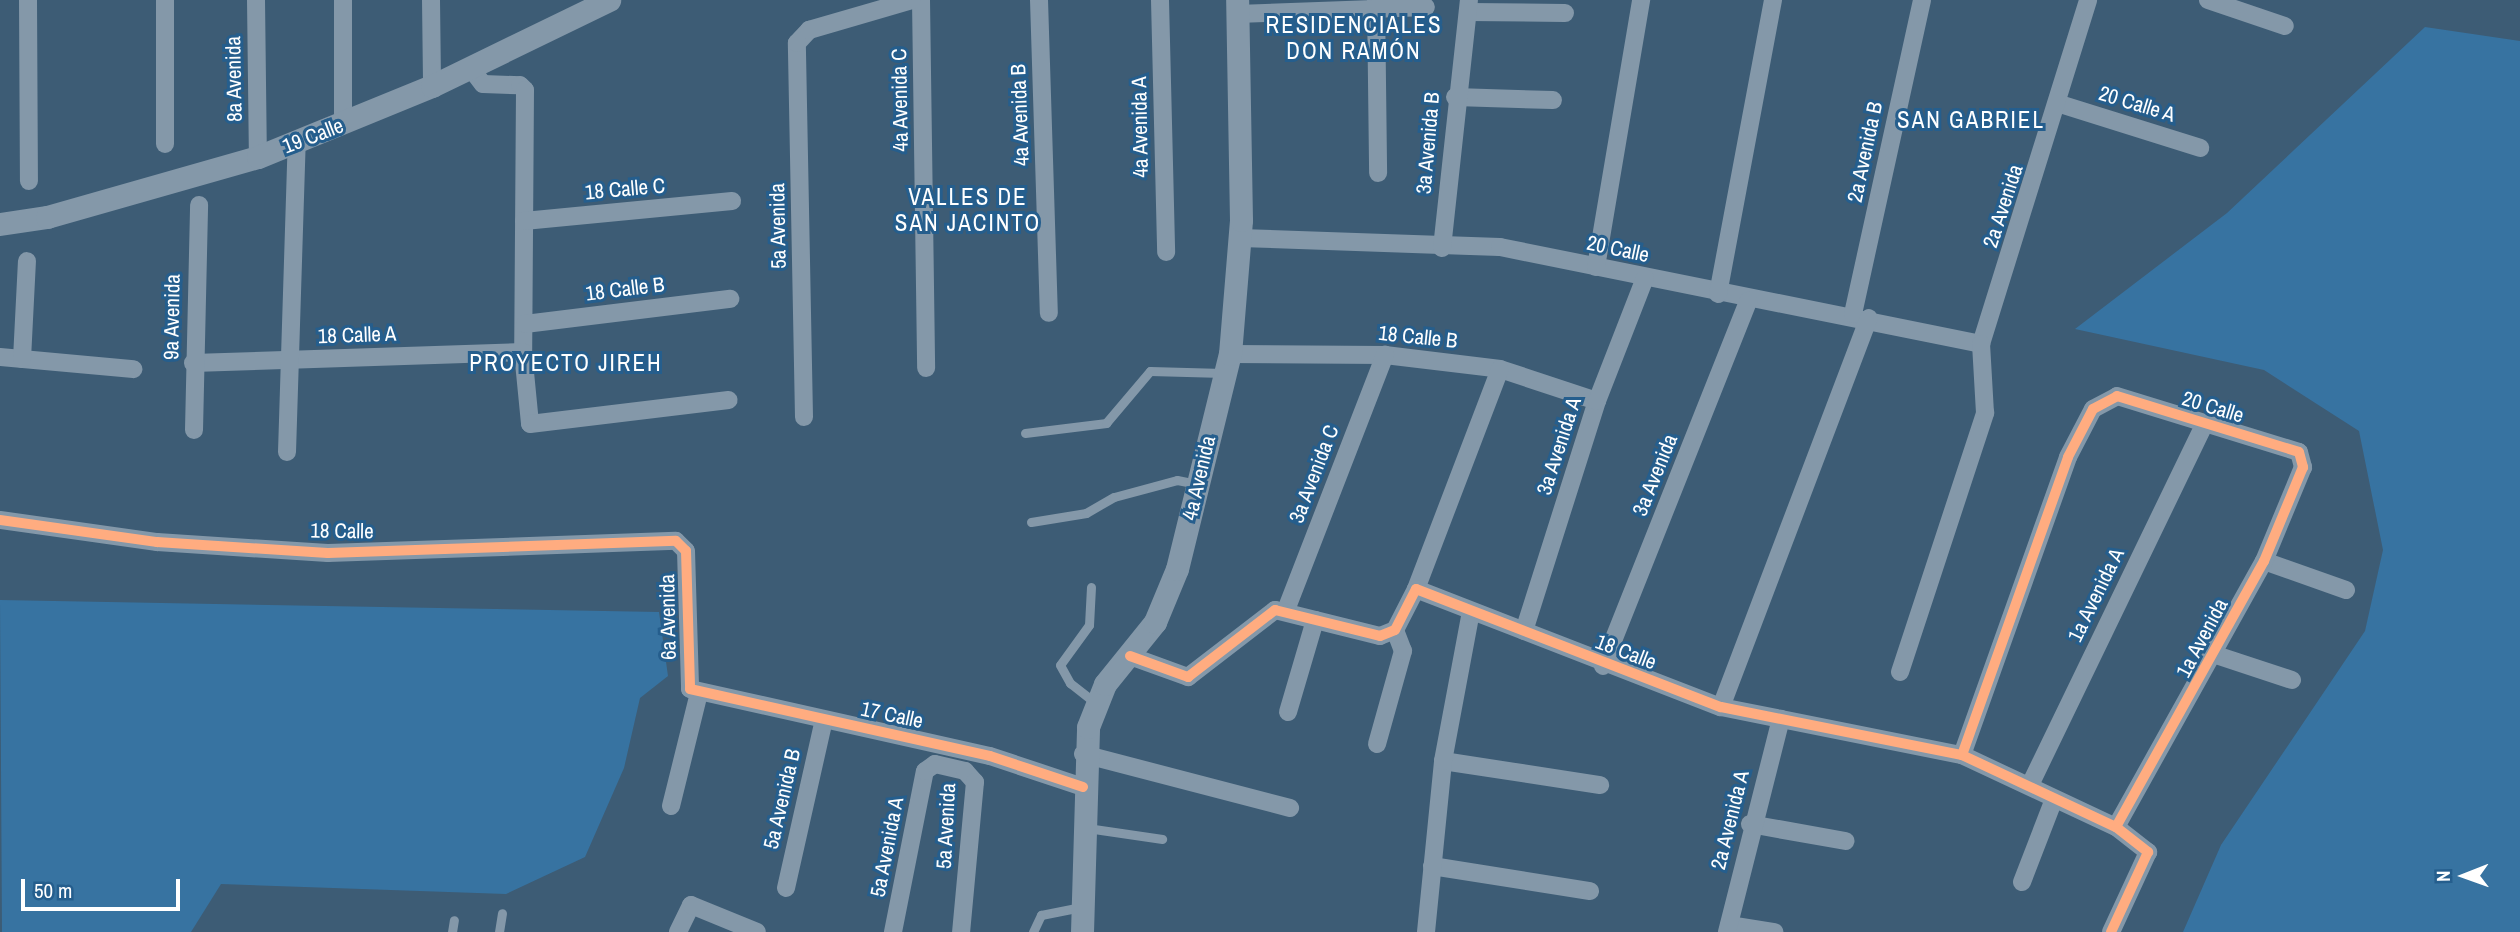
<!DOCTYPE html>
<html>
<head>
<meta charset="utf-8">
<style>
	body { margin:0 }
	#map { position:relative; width:2520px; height:932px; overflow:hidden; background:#3d5c75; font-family:"Archivo Narrow",sans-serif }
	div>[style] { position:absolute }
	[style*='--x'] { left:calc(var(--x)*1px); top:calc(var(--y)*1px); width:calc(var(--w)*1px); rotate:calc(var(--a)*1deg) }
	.green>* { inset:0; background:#3773a1 }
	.service>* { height:9px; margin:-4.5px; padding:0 4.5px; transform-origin:4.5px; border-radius:4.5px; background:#8498a9 }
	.minor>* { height:18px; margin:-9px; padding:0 9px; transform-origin:9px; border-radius:9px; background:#8498a9 }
	.tertiary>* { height:23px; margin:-11.5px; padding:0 11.5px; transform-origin:11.5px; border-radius:11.5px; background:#8498a9 }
	.cycleway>* { height:10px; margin:-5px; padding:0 5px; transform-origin:5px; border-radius:5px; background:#ffac80 }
	span { translate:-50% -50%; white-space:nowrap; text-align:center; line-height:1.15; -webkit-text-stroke:6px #255e8d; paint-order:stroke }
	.street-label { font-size:21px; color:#fff }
	.neighbourhood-label { font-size:23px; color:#fff; letter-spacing:2px }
	.north { position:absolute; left:2429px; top:841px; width:70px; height:70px; -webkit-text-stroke:5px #255e8d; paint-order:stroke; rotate:269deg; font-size:19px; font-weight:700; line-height:28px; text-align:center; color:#fff }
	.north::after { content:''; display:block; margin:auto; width:24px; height:32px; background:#fff; clip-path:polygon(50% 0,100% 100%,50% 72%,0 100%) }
	.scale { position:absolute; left:21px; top:879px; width:159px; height:32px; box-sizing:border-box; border:4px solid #fff; border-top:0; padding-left:9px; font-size:21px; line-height:24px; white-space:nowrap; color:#fff; -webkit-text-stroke:5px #255e8d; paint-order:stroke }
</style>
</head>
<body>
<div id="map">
	<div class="green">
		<div style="clip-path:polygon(2425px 27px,2520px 41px,2520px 932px,2183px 932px,2221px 845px,2365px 631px,2383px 550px,2359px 431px,2264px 370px,2075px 329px,2227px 213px)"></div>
		<div style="clip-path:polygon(0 600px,659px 612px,668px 676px,640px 698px,624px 768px,585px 857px,506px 894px,221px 884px,191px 932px,2px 932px)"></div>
	</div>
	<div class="service">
		<div style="--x:1025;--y:433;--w:82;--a:-7"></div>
		<div style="--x:1106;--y:423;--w:68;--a:-49.8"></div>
		<div style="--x:1150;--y:371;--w:73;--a:1.6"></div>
		<div style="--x:1031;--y:522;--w:56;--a:-9.3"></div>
		<div style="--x:1086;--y:513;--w:32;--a:-30"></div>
		<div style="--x:1114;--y:497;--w:65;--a:-15.1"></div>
		<div style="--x:1177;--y:480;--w:20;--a:11"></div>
		<div style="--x:1091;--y:587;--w:38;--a:93"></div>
		<div style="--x:1089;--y:625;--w:49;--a:125.9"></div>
		<div style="--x:1060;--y:665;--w:21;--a:61"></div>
		<div style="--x:1070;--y:683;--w:31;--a:38"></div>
		<div style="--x:1087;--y:828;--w:76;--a:8.3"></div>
		<div style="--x:452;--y:932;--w:12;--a:-81"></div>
		<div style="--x:499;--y:932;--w:19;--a:-81"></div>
		<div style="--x:1033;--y:932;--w:19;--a:-65"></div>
		<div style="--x:1041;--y:915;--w:41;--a:-11.3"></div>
	</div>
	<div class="minor">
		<div style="--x:28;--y:0;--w:181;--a:89.7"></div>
		<div style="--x:256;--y:0;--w:157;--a:89.3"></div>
		<div style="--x:343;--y:0;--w:125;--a:90"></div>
		<div style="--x:431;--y:0;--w:86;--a:89.3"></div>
		<div style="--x:921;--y:0;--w:368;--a:89.2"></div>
		<div style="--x:1039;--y:0;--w:313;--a:88.2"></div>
		<div style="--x:1160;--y:0;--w:252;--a:88.6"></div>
		<div style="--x:1376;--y:0;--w:173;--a:89.3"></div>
		<div style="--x:2208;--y:0;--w:81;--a:18.7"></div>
		<div style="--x:1468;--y:12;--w:97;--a:0.6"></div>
		<div style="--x:1237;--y:14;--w:189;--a:-2.1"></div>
		<div style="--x:470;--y:67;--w:21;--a:53"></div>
		<div style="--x:483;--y:84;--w:37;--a:2"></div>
		<div style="--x:520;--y:85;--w:7;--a:45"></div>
		<div style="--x:525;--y:90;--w:262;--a:90.4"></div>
		<div style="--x:523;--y:352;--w:72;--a:84.4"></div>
		<div style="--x:530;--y:424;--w:200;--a:-6.9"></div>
		<div style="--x:1455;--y:97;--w:98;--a:1.8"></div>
		<div style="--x:2060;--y:104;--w:147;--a:17.4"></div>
		<div style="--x:165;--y:144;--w:144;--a:-90"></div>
		<div style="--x:524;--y:221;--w:209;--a:-5.5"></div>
		<div style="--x:1240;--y:238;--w:260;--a:2"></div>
		<div style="--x:1500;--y:247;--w:491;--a:11.4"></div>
		<div style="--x:1442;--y:248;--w:249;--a:-83.8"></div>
		<div style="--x:1596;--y:267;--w:271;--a:-80.4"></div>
		<div style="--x:1718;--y:294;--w:299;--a:-79.4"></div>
		<div style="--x:1853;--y:314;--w:321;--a:-77.6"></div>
		<div style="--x:525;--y:324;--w:207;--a:-7"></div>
		<div style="--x:1981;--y:344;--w:360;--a:-72.7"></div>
		<div style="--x:1230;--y:354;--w:155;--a:0.4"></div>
		<div style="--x:1385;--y:355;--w:116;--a:6.9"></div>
		<div style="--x:1500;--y:369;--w:102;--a:18.3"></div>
		<div style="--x:0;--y:357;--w:134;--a:5.2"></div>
		<div style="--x:22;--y:359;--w:98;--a:-87.1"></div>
		<div style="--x:193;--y:363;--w:330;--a:-1.9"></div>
		<div style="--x:804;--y:417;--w:374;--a:-91.1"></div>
		<div style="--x:797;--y:43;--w:18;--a:-47"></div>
		<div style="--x:809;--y:30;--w:107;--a:-16.2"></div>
		<div style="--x:194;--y:430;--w:225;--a:-88.7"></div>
		<div style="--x:287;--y:452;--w:310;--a:-88.2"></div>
		<div style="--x:0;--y:520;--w:159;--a:8"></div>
		<div style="--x:157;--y:542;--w:171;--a:3.7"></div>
		<div style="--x:328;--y:553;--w:348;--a:-2"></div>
		<div style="--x:676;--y:541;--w:14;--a:45"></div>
		<div style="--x:686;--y:551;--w:138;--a:88.3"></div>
		<div style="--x:690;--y:689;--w:307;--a:12.6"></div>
		<div style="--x:990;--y:756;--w:98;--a:18.4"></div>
		<div style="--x:2264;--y:561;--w:87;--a:19.5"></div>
		<div style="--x:1416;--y:589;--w:235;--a:-69.1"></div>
		<div style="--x:1286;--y:610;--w:274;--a:-68.8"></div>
		<div style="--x:1524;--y:631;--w:241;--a:-72.4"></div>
		<div style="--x:1597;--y:401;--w:132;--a:-68.7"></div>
		<div style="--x:2216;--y:655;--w:80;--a:18.2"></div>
		<div style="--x:1130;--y:656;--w:62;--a:19.9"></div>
		<div style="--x:1188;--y:677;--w:110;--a:-37.6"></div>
		<div style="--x:1275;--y:610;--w:108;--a:13.9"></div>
		<div style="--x:1380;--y:636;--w:16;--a:-22"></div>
		<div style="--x:1395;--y:630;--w:46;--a:-62.9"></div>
		<div style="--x:1416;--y:589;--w:327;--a:21.2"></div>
		<div style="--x:1721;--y:707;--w:246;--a:11.3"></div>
		<div style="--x:1962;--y:755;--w:170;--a:25.1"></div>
		<div style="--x:2116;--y:827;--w:41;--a:38"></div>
		<div style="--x:2148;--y:852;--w:88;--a:114.8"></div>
		<div style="--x:1603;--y:666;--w:393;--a:-68.3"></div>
		<div style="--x:1900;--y:672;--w:273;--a:-71.8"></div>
		<div style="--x:1985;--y:413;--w:69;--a:-93.3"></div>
		<div style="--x:1721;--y:707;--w:416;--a:-69.2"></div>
		<div style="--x:1288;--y:712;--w:96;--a:-73.6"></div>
		<div style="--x:1377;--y:744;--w:97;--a:-74.4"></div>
		<div style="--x:1403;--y:651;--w:22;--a:-111"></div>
		<div style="--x:1083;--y:754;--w:214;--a:14.6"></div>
		<div style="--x:1962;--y:755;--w:316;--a:-70.4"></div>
		<div style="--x:2068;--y:457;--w:54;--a:-62.5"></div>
		<div style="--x:2093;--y:409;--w:27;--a:-28"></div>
		<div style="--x:2117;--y:396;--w:190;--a:17.1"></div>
		<div style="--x:2299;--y:452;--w:16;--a:75"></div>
		<div style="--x:2303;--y:467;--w:102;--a:112.5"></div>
		<div style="--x:2264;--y:561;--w:304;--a:119.1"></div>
		<div style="--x:1443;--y:761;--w:159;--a:8.7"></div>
		<div style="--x:2030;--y:785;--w:400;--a:-64.2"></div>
		<div style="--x:671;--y:806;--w:116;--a:-76.1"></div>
		<div style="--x:1750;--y:824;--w:97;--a:10.1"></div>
		<div style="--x:1432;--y:866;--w:160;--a:9"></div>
		<div style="--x:2022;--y:882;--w:89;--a:-68.9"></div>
		<div style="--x:786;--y:888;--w:172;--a:-77.3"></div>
		<div style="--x:1729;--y:925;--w:46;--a:8.8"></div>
		<div style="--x:678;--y:932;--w:30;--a:-64"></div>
		<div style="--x:691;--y:905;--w:71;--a:22.2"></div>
		<div style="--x:893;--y:932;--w:164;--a:-78.8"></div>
		<div style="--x:925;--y:771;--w:12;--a:-35"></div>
		<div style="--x:935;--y:764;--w:31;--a:13"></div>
		<div style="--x:965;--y:771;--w:15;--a:48"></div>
		<div style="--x:975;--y:782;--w:151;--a:95.3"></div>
		<div style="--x:1426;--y:932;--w:172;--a:-84.3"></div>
		<div style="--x:1443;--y:761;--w:152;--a:-79.4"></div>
		<div style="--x:1727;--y:932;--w:220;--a:-75.8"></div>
	</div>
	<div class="tertiary">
		<div style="--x:0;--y:224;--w:48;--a:-8.5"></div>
		<div style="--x:47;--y:217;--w:219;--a:-15.9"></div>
		<div style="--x:258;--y:157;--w:188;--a:-22.2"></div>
		<div style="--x:432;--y:86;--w:197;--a:-25.9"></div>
		<div style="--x:1082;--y:932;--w:205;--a:-88.3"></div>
		<div style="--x:1088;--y:727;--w:46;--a:-68.4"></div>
		<div style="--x:1105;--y:684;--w:80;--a:-51.1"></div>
		<div style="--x:1155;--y:622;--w:57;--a:-67.5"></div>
		<div style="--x:1177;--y:569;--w:221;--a:-76.2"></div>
		<div style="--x:1230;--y:354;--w:134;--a:-85.3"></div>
		<div style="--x:1241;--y:220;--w:220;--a:-91"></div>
	</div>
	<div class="cycleway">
		<div style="--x:0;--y:520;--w:159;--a:8"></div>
		<div style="--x:157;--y:542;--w:171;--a:3.7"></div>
		<div style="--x:328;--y:553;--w:348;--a:-2"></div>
		<div style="--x:676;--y:541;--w:14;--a:45"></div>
		<div style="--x:686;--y:551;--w:138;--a:88.3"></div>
		<div style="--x:690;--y:689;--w:307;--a:12.6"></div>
		<div style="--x:990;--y:756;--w:98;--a:18.4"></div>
		<div style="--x:1130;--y:656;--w:62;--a:19.9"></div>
		<div style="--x:1188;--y:677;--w:110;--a:-37.6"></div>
		<div style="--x:1275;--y:610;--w:108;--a:13.9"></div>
		<div style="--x:1380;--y:636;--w:16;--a:-22"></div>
		<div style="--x:1395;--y:630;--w:46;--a:-62.9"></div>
		<div style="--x:1416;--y:589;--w:327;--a:21.2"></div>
		<div style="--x:1721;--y:707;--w:246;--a:11.3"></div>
		<div style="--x:1962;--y:755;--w:170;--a:25.1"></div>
		<div style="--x:2116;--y:827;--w:41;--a:38"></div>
		<div style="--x:2148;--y:852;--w:88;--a:114.8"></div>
		<div style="--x:1962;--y:755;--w:316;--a:-70.4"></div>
		<div style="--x:2068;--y:457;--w:54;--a:-62.5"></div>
		<div style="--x:2093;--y:409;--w:27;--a:-28"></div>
		<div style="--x:2117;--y:396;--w:190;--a:17.1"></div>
		<div style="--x:2299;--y:452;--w:16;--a:75"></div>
		<div style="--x:2303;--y:467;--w:102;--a:112.5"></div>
		<div style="--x:2264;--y:561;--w:304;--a:119.1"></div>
	</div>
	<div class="street-label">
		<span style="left:234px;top:79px;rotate:-91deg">8a Avenida</span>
		<span style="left:900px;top:100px;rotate:-91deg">4a Avenida C</span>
		<span style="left:2137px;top:104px;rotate:17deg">20 Calle A</span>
		<span style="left:1020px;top:115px;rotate:-92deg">4a Avenida B</span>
		<span style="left:1140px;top:127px;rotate:-91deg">4a Avenida A</span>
		<span style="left:313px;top:136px;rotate:-21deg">19 Calle</span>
		<span style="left:1428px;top:143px;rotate:-85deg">3a Avenida B</span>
		<span style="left:1865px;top:152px;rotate:-78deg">2a Avenida B</span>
		<span style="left:625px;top:189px;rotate:-5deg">18 Calle C</span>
		<span style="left:2003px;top:206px;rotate:-72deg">2a Avenida</span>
		<span style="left:778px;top:226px;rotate:-91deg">5a Avenida</span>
		<span style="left:1618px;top:249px;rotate:12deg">20 Calle</span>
		<span style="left:625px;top:289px;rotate:-7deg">18 Calle B</span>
		<span style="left:172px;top:317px;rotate:-89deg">9a Avenida</span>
		<span style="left:357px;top:335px;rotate:-2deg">18 Calle A</span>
		<span style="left:1418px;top:337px;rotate:6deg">18 Calle B</span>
		<span style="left:2213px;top:407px;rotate:17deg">20 Calle</span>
		<span style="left:1559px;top:446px;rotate:-72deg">3a Avenida A</span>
		<span style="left:1314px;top:474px;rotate:-69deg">3a Avenida C</span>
		<span style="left:1655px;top:475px;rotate:-68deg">3a Avenida</span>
		<span style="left:1199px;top:478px;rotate:-77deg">4a Avenida</span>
		<span style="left:342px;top:531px;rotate:1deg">18 Calle</span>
		<span style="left:2096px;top:595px;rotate:-64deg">1a Avenida A</span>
		<span style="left:668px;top:617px;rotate:-91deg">6a Avenida</span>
		<span style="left:2202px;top:638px;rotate:-62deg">1a Avenida</span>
		<span style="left:1626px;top:652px;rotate:21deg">18 Calle</span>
		<span style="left:892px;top:715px;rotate:12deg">17 Calle</span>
		<span style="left:782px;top:799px;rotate:-77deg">5a Avenida B</span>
		<span style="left:1730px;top:820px;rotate:-76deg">2a Avenida A</span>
		<span style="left:946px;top:826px;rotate:-87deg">5a Avenida</span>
		<span style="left:887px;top:847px;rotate:-79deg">5a Avenida A</span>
	</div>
	<div class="neighbourhood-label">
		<span style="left:1354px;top:38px">RESIDENCIALES<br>DON RAMÓN</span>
		<span style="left:1971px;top:120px">SAN GABRIEL</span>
		<span style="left:968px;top:210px">VALLES DE<br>SAN JACINTO</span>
		<span style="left:566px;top:363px">PROYECTO JIREH</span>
	</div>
	<div class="north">N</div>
	<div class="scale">50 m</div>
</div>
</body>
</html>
